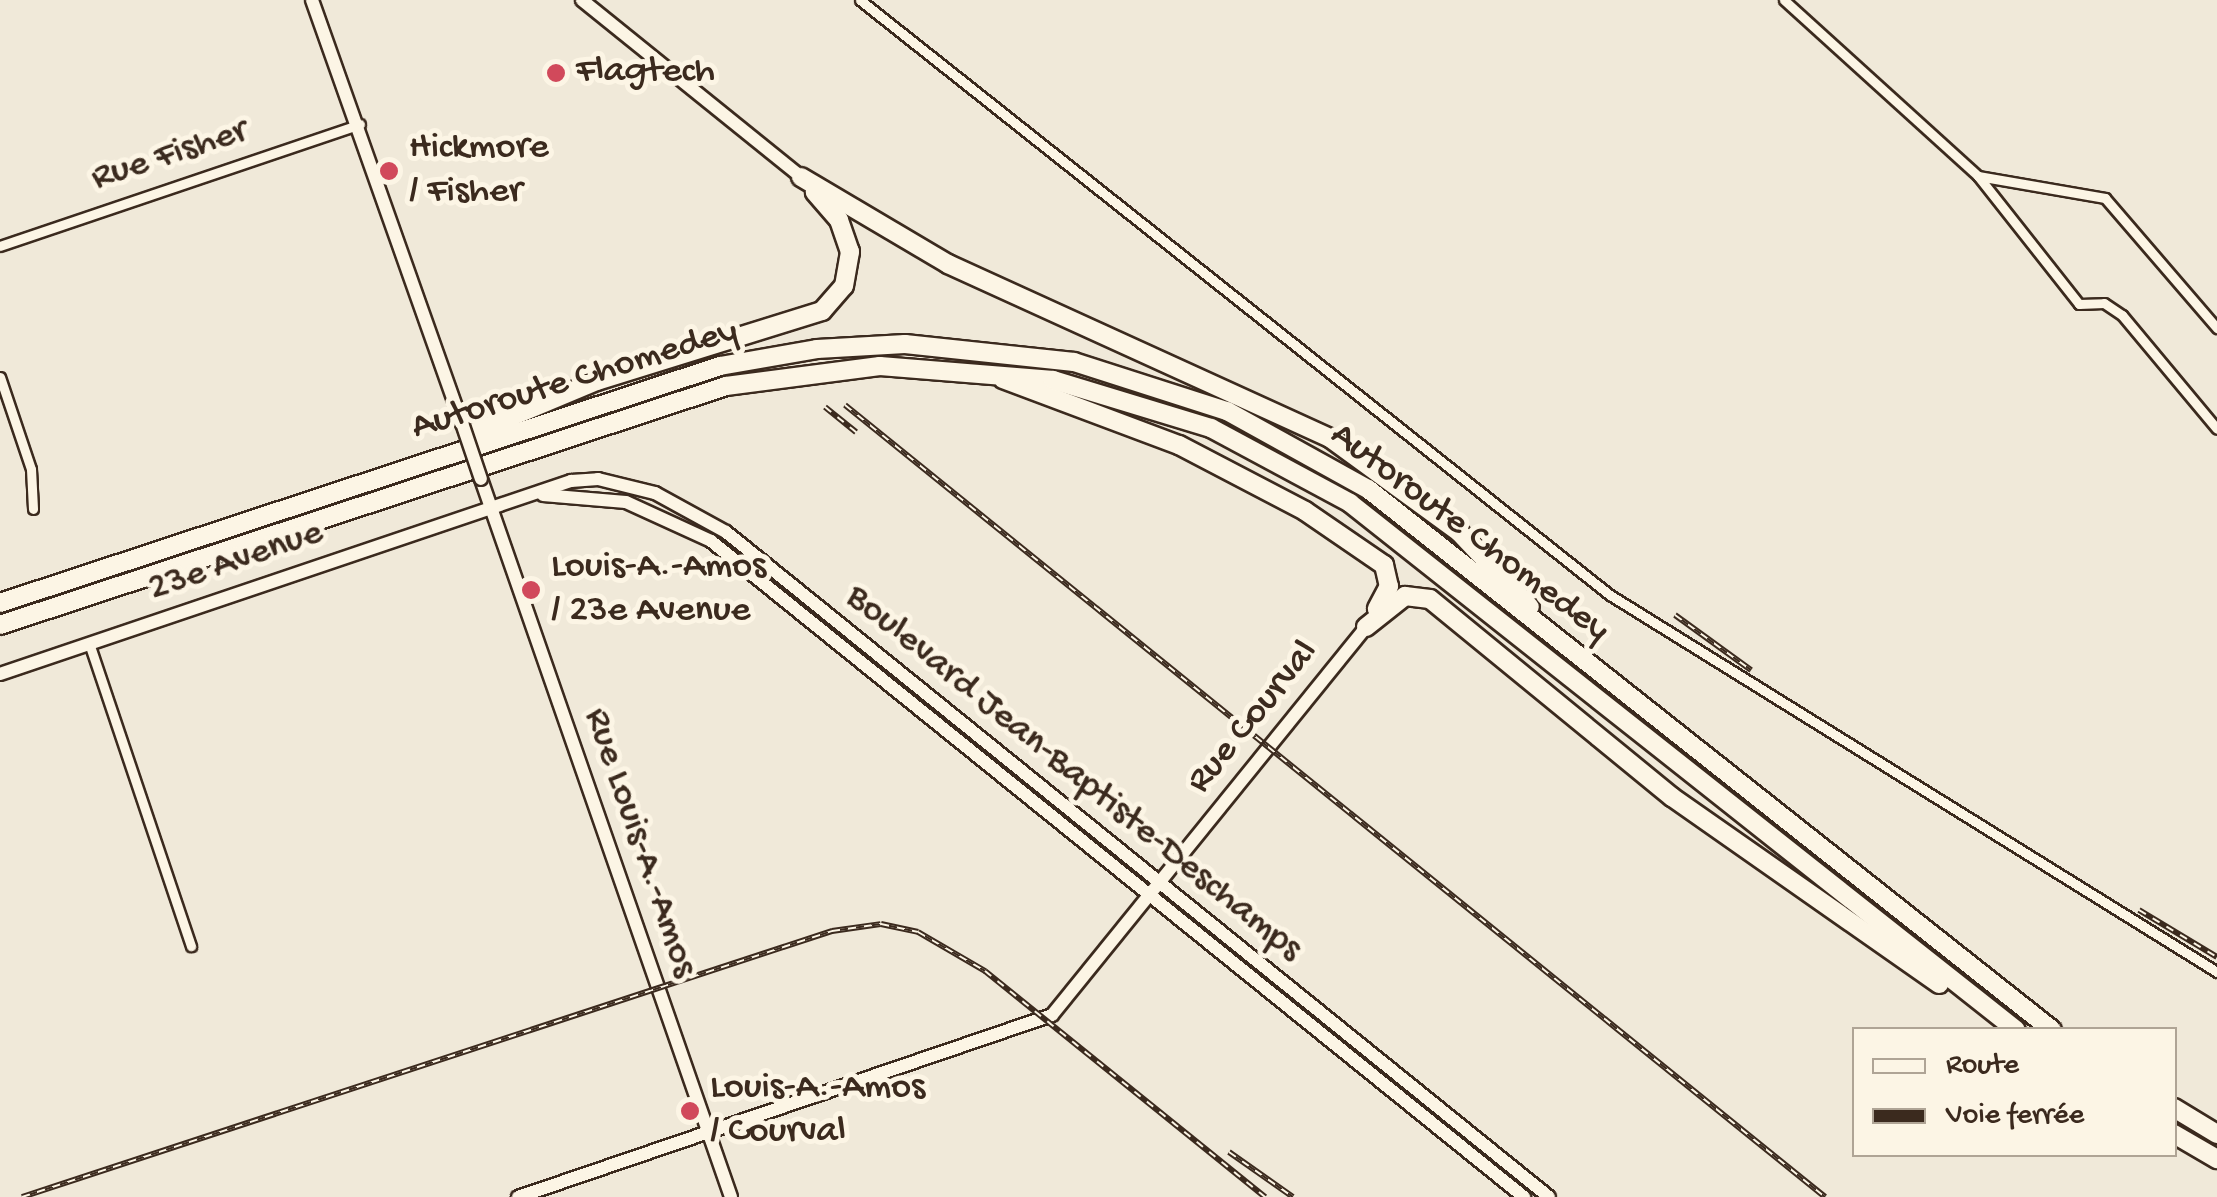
<!DOCTYPE html>
<html>
<head>
<meta charset="utf-8">
<style>
	body { margin:0 }
	#map { position:relative; width:2217px; height:1197px; overflow:hidden; background:#f0e9d9; font-family:"Gochi Hand",sans-serif }
	div>[style] { position:absolute }
	[style*='--x'] { left:calc(var(--x)*1px); top:calc(var(--y)*1px); width:calc(var(--w)*1px); rotate:calc(var(--a)*1deg) }
	.roads { filter:drop-shadow(2px 0 #3b2a1e) drop-shadow(-2px 0 #3b2a1e) drop-shadow(0 2px #3b2a1e) drop-shadow(0 -2px #3b2a1e) }
	.street>* { height:9px; margin:-4.5px; padding:0 4.5px; transform-origin:4.5px; border-radius:4.5px; background:#fcf5e5 }
	.secondary>* { height:12px; margin:-6px; padding:0 6px; transform-origin:6px; border-radius:6px; background:#fcf5e5 }
	.highway>* { height:18px; margin:-9px; padding:0 9px; transform-origin:9px; border-radius:9px; background:#fcf5e5 }
	.rail>* { height:6px; margin-top:-3px; transform-origin:0; background:repeating-linear-gradient(90deg,#fcf5e5 0 8px,#3b2a1e 0 16px); box-sizing:border-box; border-block:2px solid #3b2a1e }
	.bridges { filter:drop-shadow(2px 0 #3b2a1e) drop-shadow(-2px 0 #3b2a1e) drop-shadow(0 2px #3b2a1e) drop-shadow(0 -2px #3b2a1e) }
	.secondary-bridge>* { height:12px; margin:-6px; padding:0 6px; transform-origin:6px; border-radius:6px; background:#fcf5e5 }
	.dots>* { width:28px; height:28px; translate:-50% -50%; box-sizing:border-box; border:5px solid #fcf5e5; border-radius:50% }
	span { translate:-50% -50%; white-space:nowrap; text-align:center; line-height:1.15; -webkit-text-stroke:10px #fcf5e5; paint-order:stroke }
	.poi-label { font-size:38px; color:#3b2a1e }
	.left { translate:0 -50%; text-align:left }
	.street-label { font-size:38px; color:#3b2a1e }
	.legend { position:absolute; left:1852px; top:1027px; width:325px; height:130px; box-sizing:border-box; background:#fcf5e5; border:2px solid #afa495; margin:0; padding:12px 18px; list-style:none; font-size:30px; color:#3b2a1e }
	.legend li { display:flex; align-items:center; gap:20px; height:50px }
	.legend b { width:50px; border:2px solid #afa495 }
</style>
</head>
<body>
<div id="map">
	<div class="roads">
		<div class="street">
			<div style="--x:860;--y:0;--w:957;--a:38.43"></div>
			<div style="--x:1610;--y:595;--w:715;--a:31.84"></div>
			<div style="--x:1784;--y:0;--w:262;--a:42.2"></div>
			<div style="--x:1978;--y:176;--w:163;--a:51.7"></div>
			<div style="--x:2079;--y:304;--w:25;--a:-2"></div>
			<div style="--x:2104;--y:303;--w:22;--a:34"></div>
			<div style="--x:2122;--y:315;--w:148;--a:50.2"></div>
			<div style="--x:1978;--y:176;--w:129;--a:9.8"></div>
			<div style="--x:2105;--y:198;--w:172;--a:49.3"></div>
			<div style="--x:0;--y:246;--w:380;--a:-18.7"></div>
			<div style="--x:0;--y:377;--w:97;--a:71.4"></div>
			<div style="--x:31;--y:469;--w:40;--a:87.1"></div>
			<div style="--x:89;--y:643;--w:320;--a:71.4"></div>
		</div>
		<div class="secondary">
			<div style="--x:312;--y:0;--w:449;--a:70.5"></div>
			<div style="--x:582;--y:0;--w:282;--a:38.9"></div>
			<div style="--x:481;--y:479;--w:760;--a:70.8"></div>
			<div style="--x:543;--y:495;--w:83;--a:4.8"></div>
			<div style="--x:626;--y:502;--w:94;--a:24.6"></div>
			<div style="--x:711;--y:541;--w:1045;--a:38.9"></div>
			<div style="--x:0;--y:674;--w:603;--a:-18.68"></div>
			<div style="--x:571;--y:481;--w:27;--a:-4"></div>
			<div style="--x:598;--y:479;--w:59;--a:13.8"></div>
			<div style="--x:655;--y:493;--w:81;--a:28.8"></div>
			<div style="--x:726;--y:532;--w:1058;--a:38.94"></div>
			<div style="--x:518;--y:1197;--w:564;--a:-18.82"></div>
			<div style="--x:1052;--y:1015;--w:499;--a:-51"></div>
		</div>
		<div class="highway">
			<div style="--x:801;--y:177;--w:171;--a:30.6"></div>
			<div style="--x:948;--y:264;--w:420;--a:24.5"></div>
			<div style="--x:1330;--y:438;--w:160;--a:36.1"></div>
			<div style="--x:1459;--y:532;--w:103;--a:46.6"></div>
			<div style="--x:1003;--y:379;--w:188;--a:20.6"></div>
			<div style="--x:1179;--y:445;--w:142;--a:27.6"></div>
			<div style="--x:1305;--y:511;--w:96;--a:34.4"></div>
			<div style="--x:1384;--y:565;--w:22;--a:77"></div>
			<div style="--x:1389;--y:586;--w:26;--a:118"></div>
			<div style="--x:470;--y:434;--w:138;--a:-22.7"></div>
			<div style="--x:597;--y:381;--w:236;--a:-17.3"></div>
			<div style="--x:822;--y:311;--w:33;--a:-49"></div>
			<div style="--x:844;--y:286;--w:35;--a:-80"></div>
			<div style="--x:850;--y:252;--w:34;--a:-109"></div>
			<div style="--x:839;--y:220;--w:37;--a:-131"></div>
			<div style="--x:0;--y:603;--w:758;--a:-18.22"></div>
			<div style="--x:720;--y:366;--w:98;--a:-9.9"></div>
			<div style="--x:817;--y:349;--w:88;--a:-3.3"></div>
			<div style="--x:905;--y:344;--w:170;--a:6.1"></div>
			<div style="--x:1074;--y:362;--w:161;--a:17.8"></div>
			<div style="--x:1227;--y:411;--w:161;--a:29"></div>
			<div style="--x:1368;--y:489;--w:872;--a:38.34"></div>
			<div style="--x:0;--y:625;--w:764;--a:-18.22"></div>
			<div style="--x:726;--y:386;--w:155;--a:-7.4"></div>
			<div style="--x:880;--y:366;--w:174;--a:4.6"></div>
			<div style="--x:1053;--y:380;--w:165;--a:16.9"></div>
			<div style="--x:1211;--y:428;--w:158;--a:28.3"></div>
			<div style="--x:1350;--y:503;--w:849;--a:38.35"></div>
			<div style="--x:1366;--y:627;--w:50;--a:-38.5"></div>
			<div style="--x:1405;--y:596;--w:25;--a:7"></div>
			<div style="--x:1430;--y:599;--w:313;--a:39.3"></div>
			<div style="--x:1672;--y:797;--w:326;--a:35"></div>
			<div style="--x:2174;--y:1108;--w:50;--a:31.2"></div>
			<div style="--x:2174;--y:1134;--w:50;--a:30.2"></div>
		</div>
	</div>
	<div class="rail">
		<div style="--x:845;--y:405;--w:1260;--a:38.94"></div>
		<div style="--x:825;--y:407;--w:40;--a:39"></div>
		<div style="--x:1675;--y:615;--w:94;--a:35.9"></div>
		<div style="--x:2139;--y:910;--w:91;--a:31.1"></div>
		<div style="--x:1229;--y:1152;--w:78;--a:35.1"></div>
		<div style="--x:22;--y:1197;--w:853;--a:-18.18"></div>
		<div style="--x:832;--y:931;--w:49;--a:-8.1"></div>
		<div style="--x:881;--y:924;--w:38;--a:12"></div>
		<div style="--x:918;--y:932;--w:78;--a:30.2"></div>
		<div style="--x:985;--y:971;--w:360;--a:38.9"></div>
	</div>
	<div class="bridges">
		<div class="secondary-bridge">
			<div style="--x:462;--y:423;--w:59;--a:71.3"></div>
		</div>
	</div>
	<div class="dots">
		<div style="left:556px;top:73px;background:#d1495b"></div>
		<div style="left:389px;top:171px;background:#d1495b"></div>
		<div style="left:531px;top:590px;background:#d1495b"></div>
		<div style="left:690px;top:1111px;background:#d1495b"></div>
	</div>
	<div class="poi-label">
		<span class="left" style="left:576px;top:73px">Flagtech</span>
		<span class="left" style="left:409px;top:171px">Hickmore<br>/ Fisher</span>
		<span class="left" style="left:551px;top:590px">Louis-A.-Amos<br>/ 23e Avenue</span>
		<span class="left" style="left:710px;top:1111px">Louis-A.-Amos<br>/ Courval</span>
	</div>
	<div class="street-label">
		<span style="left:170px;top:156px;rotate:-18deg">Rue Fisher</span>
		<span style="left:575px;top:381px;rotate:-17deg">Autoroute Chomedey</span>
		<span style="left:1469px;top:534px;rotate:37deg">Autoroute Chomedey</span>
		<span style="left:236px;top:562px;rotate:-19deg">23e Avenue</span>
		<span style="left:1254px;top:718px;rotate:-51deg">Rue Courval</span>
		<span style="left:1073px;top:774px;rotate:39deg">Boulevard Jean-Baptiste-Deschamps</span>
		<span style="left:639px;top:843px;rotate:71deg">Rue Louis-A.-Amos</span>
	</div>
	<ul class="legend">
	<li><b style="height:12px;background:#fcf5e5"></b>Route</li>
	<li><b style="height:12px;background:#3b2a1e"></b>Voie ferrée</li>
	</ul>
</div>
</body>
</html>
